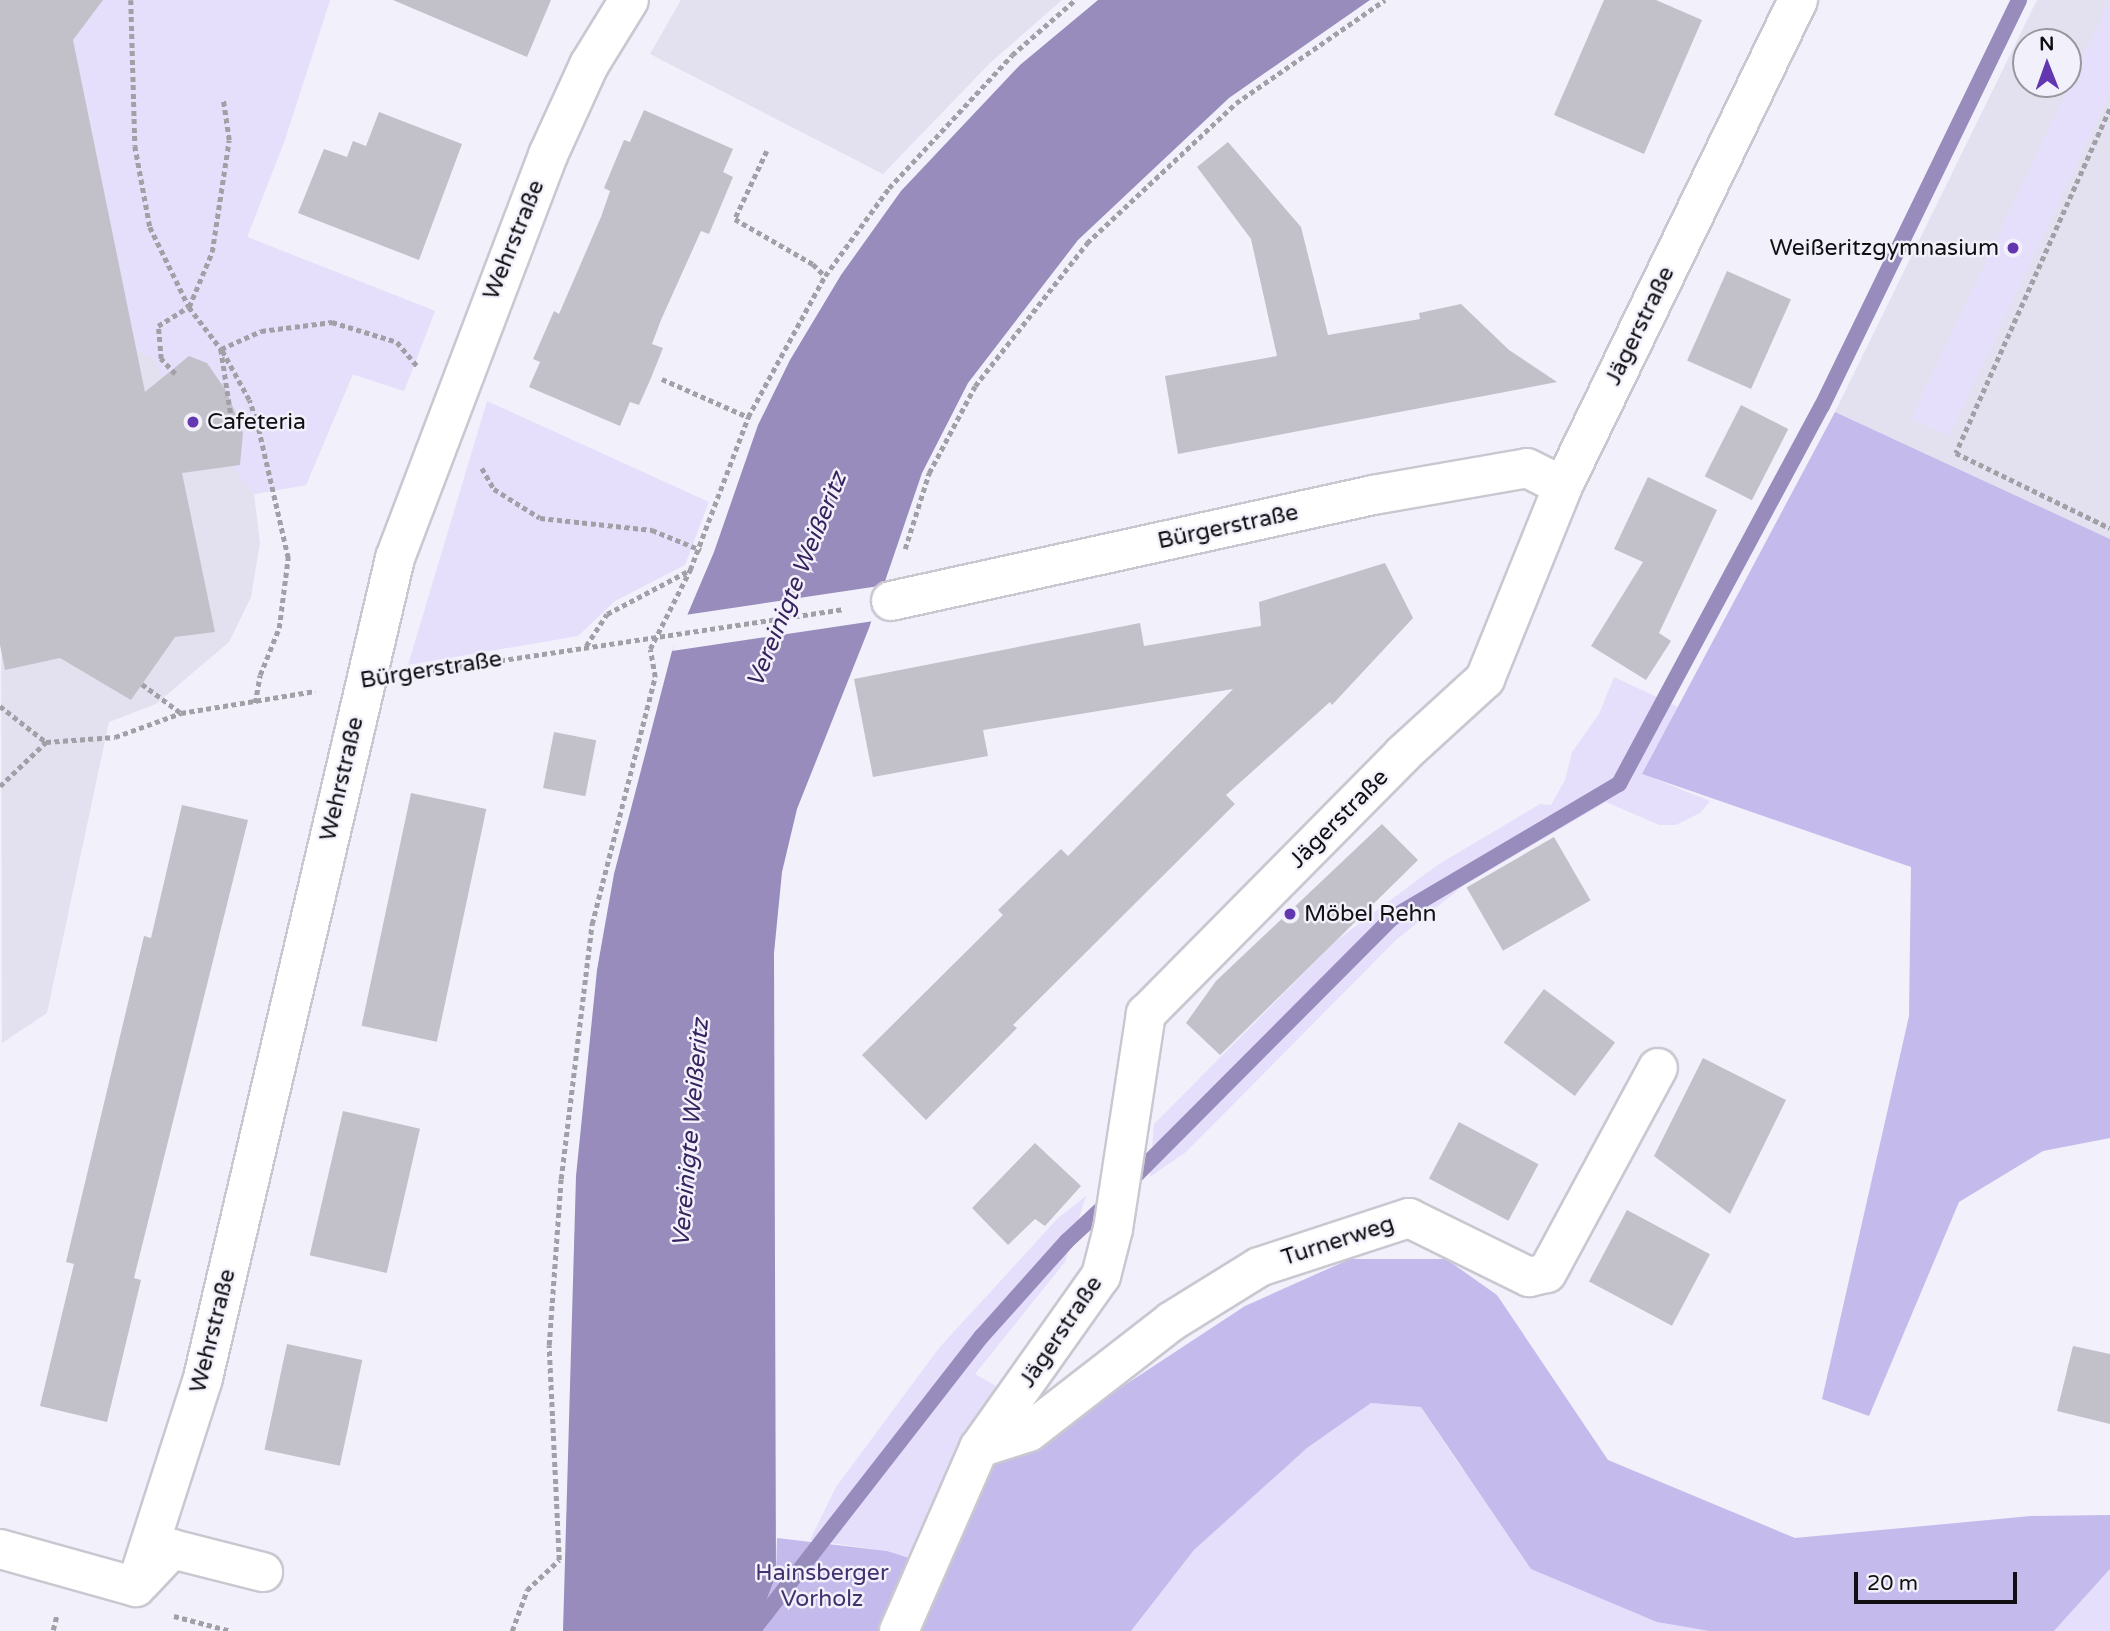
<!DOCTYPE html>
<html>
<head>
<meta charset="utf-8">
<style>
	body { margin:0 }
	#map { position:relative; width:2110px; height:1631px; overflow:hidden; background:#f2f0fa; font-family:"Varela Round",sans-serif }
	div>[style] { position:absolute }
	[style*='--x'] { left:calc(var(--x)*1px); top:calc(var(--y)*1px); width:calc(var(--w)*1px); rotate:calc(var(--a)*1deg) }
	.built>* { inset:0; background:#e3e0f0 }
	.green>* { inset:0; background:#e5dffc }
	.forest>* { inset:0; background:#c5baec }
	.water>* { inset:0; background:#978cbc }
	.pier>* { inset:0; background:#f2f0fa }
	.stream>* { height:16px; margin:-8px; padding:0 8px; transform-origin:8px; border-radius:8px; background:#978cbc }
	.building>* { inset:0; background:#c2c1ca; transform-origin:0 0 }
	.path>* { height:4.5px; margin-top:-2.25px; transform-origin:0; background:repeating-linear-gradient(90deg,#a2a0a7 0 5px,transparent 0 8.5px) }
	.roads { filter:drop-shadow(2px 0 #c9c8d1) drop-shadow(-2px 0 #c9c8d1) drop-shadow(0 2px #c9c8d1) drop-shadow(0 -2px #c9c8d1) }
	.minor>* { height:38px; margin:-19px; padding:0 19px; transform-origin:19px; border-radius:19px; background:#fff }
	.dots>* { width:19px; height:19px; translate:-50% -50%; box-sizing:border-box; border:4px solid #f2f0fa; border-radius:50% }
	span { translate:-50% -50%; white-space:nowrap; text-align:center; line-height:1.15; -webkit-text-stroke:5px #f2f0fa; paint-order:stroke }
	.street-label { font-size:23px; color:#100f12 }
	.poi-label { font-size:23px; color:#100f12 }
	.right { translate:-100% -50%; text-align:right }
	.left { translate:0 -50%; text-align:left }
	.park-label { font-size:23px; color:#44326f }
	.water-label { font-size:24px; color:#36235e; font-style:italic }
	.north { position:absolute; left:2012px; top:28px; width:70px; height:70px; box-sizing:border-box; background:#f2f0fa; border:2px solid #98969d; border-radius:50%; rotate:359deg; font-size:19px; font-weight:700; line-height:28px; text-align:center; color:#100f12 }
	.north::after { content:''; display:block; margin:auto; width:24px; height:32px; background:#6337af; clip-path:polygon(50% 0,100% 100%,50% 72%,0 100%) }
	.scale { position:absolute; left:1854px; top:1572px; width:163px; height:32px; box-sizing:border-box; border:4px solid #100f12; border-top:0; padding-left:9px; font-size:21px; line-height:24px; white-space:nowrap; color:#100f12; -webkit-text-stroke:5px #f2f0fa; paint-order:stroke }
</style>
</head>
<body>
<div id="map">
	<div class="built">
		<div style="clip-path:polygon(0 0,330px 0,284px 142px,247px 237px,435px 311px,404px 391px,353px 374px,306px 485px,254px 494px,260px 543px,251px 597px,229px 642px,156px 704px,109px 722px,47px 1013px,2px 1043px)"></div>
		<div style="clip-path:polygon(681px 0,1062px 0,990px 63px,883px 174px,650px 54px)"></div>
		<div style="clip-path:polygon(evenodd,2037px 0,2110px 0,2110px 539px,1835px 412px,2037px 0,2026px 42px,2068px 42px,2068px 84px,2026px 84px,2026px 42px)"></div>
	</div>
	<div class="green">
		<div style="clip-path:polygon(91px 0,330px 0,284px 142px,247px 237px,435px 311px,404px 391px,352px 374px,306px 485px,254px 494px,232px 466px,241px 457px,243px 433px,236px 411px,207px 363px,174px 384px,160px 375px,156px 359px,137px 351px,71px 31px,84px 25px,93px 14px)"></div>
		<div style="clip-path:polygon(2110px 0,2110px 93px,1949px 436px,1911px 419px)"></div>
		<div style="clip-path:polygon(487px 401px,709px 502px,685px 565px,615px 601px,578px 636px,408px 665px)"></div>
		<div style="clip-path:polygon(1614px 677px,1678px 707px,1643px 774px,1710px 801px,1700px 813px,1676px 825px,1659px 825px,1606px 802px,1463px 886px,1396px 940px,1186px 1152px,1150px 1177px,1154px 1124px,1336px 941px,1436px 866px,1540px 804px,1551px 805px,1565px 780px,1572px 752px,1599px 714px)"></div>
		<div style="clip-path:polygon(1086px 1196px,1065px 1262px,975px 1374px,1017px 1398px,928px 1565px,887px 1551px,810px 1540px,836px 1487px,939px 1348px,1058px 1218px)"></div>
		<div style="clip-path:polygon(1371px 1403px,1421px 1407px,1462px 1469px,1657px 1622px,1709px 1631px,1131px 1631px,1194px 1550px,1307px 1448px)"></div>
		<div style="clip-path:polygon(2110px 1569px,2110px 1631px,2054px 1631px)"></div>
	</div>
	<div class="forest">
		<div style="clip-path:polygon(1835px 412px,2110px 539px,2110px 1138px,2043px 1151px,1959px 1202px,1869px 1416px,1822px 1399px,1909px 1016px,1911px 867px,1642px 774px)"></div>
		<div style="clip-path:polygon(1350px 1259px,1446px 1259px,1497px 1295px,1608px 1460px,1795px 1538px,2031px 1516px,2110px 1515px,2110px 1569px,2054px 1631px,1709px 1631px,1657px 1622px,1531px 1569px,1421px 1407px,1371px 1403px,1307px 1448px,1194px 1550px,1131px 1631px,755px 1631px,776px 1575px,777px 1538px,887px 1551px,928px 1564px,1017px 1398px,1064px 1425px,1245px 1306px)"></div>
	</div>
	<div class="water">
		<div style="clip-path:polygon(1098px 0,1370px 0,1229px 98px,1078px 240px,968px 383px,922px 473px,869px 628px,797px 809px,782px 872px,774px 953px,776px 1575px,755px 1631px,563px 1631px,576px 1176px,597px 970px,614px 874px,672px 651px,714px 552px,758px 425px,790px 360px,841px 275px,901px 191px,1020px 65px)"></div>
	</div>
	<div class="pier">
		<div style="clip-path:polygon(886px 585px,874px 621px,672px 651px,685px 615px)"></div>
	</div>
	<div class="stream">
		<div style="--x:1126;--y:1185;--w:377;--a:-45.1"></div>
		<div style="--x:1392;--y:918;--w:264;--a:-30.6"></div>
		<div style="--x:1619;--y:784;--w:429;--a:-61.8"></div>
		<div style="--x:1822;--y:406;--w:451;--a:-64.1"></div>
		<div style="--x:747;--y:1631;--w:10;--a:-29"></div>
		<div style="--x:756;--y:1626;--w:368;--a:-52.1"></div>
		<div style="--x:982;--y:1336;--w:127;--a:-48.2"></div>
		<div style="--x:1067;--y:1241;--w:59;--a:-42.9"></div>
	</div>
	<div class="building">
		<div style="clip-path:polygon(0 0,103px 0,73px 40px,145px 392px,189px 356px,207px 363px,227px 392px,243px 433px,240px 465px,182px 473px,215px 632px,175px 637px,131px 700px,60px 658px,5px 670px,0 645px)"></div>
		<div style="clip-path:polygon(393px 0,551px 0,527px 57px)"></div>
		<div style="clip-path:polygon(1604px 0,1656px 0,1702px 20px,1644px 154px,1554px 115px)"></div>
		<div style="clip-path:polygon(644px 110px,733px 149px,723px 172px,733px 177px,709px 234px,701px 231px,661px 320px,652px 344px,663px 348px,651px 378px,639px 405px,630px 402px,620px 426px,529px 387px,540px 362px,533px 359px,554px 311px,559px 314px,601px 217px,610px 191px,604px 188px,624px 140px,630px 142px)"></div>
		<div style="clip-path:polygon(379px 112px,462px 144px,419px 260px,298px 213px,324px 149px,347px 157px,353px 141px,366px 146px)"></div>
		<div style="clip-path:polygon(1228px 142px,1301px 227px,1328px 335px,1420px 319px,1419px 313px,1461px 304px,1509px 350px,1557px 382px,1178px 454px,1165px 376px,1277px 356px,1251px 239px,1197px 167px)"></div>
		<div style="left:1727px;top:271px;width:70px;height:98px;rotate:24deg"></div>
		<div style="left:1741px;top:405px;width:53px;height:80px;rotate:27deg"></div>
		<div style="clip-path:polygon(1648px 477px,1717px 510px,1659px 633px,1671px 641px,1646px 680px,1591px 646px,1643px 562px,1614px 549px)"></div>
		<div style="clip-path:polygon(1385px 563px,1413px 618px,1332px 705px,1330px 702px,1226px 795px,1235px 804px,1013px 1025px,1017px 1028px,926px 1120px,862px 1055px,1003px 915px,998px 910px,1061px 849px,1068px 856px,1233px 689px,983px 730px,988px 756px,873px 777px,854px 679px,1140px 623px,1144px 646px,1261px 626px,1259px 602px)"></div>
		<div style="left:554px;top:732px;width:43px;height:57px;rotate:11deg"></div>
		<div style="left:411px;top:793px;width:77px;height:238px;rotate:12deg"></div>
		<div style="clip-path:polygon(182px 805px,248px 820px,134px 1278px,141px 1280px,107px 1422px,40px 1406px,74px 1264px,66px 1262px,144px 936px,151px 938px)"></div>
		<div style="clip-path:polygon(1382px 824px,1418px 860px,1220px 1055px,1186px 1023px,1216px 981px)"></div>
		<div style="left:1554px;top:837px;width:73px;height:101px;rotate:60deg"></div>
		<div style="left:1544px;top:989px;width:89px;height:67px;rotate:37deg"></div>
		<div style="clip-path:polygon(1703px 1058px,1786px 1100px,1730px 1214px,1654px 1156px)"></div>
		<div style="left:343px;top:1111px;width:79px;height:148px;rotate:13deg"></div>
		<div style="left:1459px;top:1122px;width:90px;height:64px;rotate:28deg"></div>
		<div style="clip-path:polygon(1035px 1143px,1081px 1186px,1045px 1226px,1035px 1219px,1008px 1245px,972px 1208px)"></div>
		<div style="left:1627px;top:1210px;width:94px;height:81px;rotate:28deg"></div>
		<div style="left:287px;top:1344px;width:77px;height:108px;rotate:12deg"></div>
		<div style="clip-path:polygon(2073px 1346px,2110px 1354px,2110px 1424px,2057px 1411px)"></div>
	</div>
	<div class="path">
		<div style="--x:131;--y:0;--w:146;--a:88.4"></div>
		<div style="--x:135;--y:146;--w:82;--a:79.5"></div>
		<div style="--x:150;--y:227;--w:89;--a:64"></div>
		<div style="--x:189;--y:307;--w:53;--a:52.7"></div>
		<div style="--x:221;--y:349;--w:80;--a:81.4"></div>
		<div style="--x:2110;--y:109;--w:377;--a:114.1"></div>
		<div style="--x:1956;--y:453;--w:171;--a:26"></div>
		<div style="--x:767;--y:151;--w:75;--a:115.2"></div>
		<div style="--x:735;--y:219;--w:90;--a:30"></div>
		<div style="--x:813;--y:264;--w:17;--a:45"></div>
		<div style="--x:175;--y:374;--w:21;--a:-133"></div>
		<div style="--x:161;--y:359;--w:33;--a:-95"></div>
		<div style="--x:158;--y:326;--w:36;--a:-32"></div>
		<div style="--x:189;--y:307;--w:60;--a:-67.3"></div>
		<div style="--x:212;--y:252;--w:113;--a:-81.4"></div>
		<div style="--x:229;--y:140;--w:41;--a:-98.3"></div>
		<div style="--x:662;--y:379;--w:94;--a:23.8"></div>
		<div style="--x:482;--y:468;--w:24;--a:60"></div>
		<div style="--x:494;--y:489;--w:54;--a:32.2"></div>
		<div style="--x:540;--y:518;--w:113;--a:6.1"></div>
		<div style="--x:652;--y:530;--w:53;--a:22.2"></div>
		<div style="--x:905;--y:549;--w:80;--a:-72.5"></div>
		<div style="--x:929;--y:473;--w:98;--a:-62.1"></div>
		<div style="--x:975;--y:386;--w:182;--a:-51.9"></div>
		<div style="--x:1087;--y:243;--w:204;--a:-43.2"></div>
		<div style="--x:1236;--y:103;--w:181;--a:-34.7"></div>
		<div style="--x:586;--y:646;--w:38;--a:-57"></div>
		<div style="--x:607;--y:614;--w:94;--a:-27.9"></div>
		<div style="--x:690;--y:570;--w:164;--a:-69.2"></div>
		<div style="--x:748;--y:417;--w:161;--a:-61.4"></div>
		<div style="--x:825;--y:276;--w:109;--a:-54"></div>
		<div style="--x:889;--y:188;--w:181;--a:-47.2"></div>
		<div style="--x:1012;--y:55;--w:84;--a:-41.1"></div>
		<div style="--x:416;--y:673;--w:433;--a:-8.5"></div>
		<div style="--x:142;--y:684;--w:49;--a:36.6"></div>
		<div style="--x:255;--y:703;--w:28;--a:-80"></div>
		<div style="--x:260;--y:675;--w:51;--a:-68"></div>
		<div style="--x:279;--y:628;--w:71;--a:-82.7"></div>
		<div style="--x:288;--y:558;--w:134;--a:-102.9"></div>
		<div style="--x:258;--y:427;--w:28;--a:-108"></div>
		<div style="--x:249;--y:400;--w:58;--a:-118.8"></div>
		<div style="--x:221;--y:349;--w:44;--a:-24.2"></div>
		<div style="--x:261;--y:331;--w:72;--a:-7.2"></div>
		<div style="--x:332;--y:322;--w:68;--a:17.1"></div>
		<div style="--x:397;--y:342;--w:33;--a:50"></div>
		<div style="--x:0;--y:706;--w:58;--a:38"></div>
		<div style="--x:0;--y:786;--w:64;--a:-43.7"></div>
		<div style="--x:46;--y:742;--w:69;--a:-4.1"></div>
		<div style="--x:115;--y:737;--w:70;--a:-20"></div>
		<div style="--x:181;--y:713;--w:136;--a:-9.3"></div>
		<div style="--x:174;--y:1616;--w:59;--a:14.7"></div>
		<div style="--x:53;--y:1630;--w:16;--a:-76"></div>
		<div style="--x:512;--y:1631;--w:44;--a:-69.9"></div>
		<div style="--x:527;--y:1590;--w:44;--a:-43.2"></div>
		<div style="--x:559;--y:1560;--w:215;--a:-92.7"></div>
		<div style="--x:549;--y:1345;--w:166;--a:-85.9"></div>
		<div style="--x:561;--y:1179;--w:257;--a:-83.1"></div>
		<div style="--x:592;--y:924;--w:255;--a:-75.7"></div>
		<div style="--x:655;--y:677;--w:28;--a:-100"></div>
		<div style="--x:650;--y:649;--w:89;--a:-63.1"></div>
	</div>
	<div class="roads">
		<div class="minor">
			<div style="--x:891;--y:601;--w:494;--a:-12.4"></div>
			<div style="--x:1373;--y:495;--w:156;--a:-9.9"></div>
			<div style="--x:1527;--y:468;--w:40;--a:26.6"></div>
			<div style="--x:979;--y:1448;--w:52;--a:-17.7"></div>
			<div style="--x:1029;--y:1432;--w:181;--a:-37.8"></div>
			<div style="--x:1172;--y:1321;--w:102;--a:-31.8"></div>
			<div style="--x:1259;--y:1267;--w:158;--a:-18.1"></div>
			<div style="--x:1409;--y:1218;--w:134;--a:26.2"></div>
			<div style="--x:1529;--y:1277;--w:18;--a:-13"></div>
			<div style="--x:1547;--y:1273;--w:233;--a:-61.6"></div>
			<div style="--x:0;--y:1549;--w:141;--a:15.6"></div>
			<div style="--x:140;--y:1583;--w:47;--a:-46.7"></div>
			<div style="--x:172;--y:1549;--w:94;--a:14.2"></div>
			<div style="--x:136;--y:1587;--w:219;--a:-72.2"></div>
			<div style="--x:203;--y:1378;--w:842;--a:-76.82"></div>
			<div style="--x:395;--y:558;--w:431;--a:-69.2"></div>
			<div style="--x:548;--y:155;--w:99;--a:-65.5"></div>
			<div style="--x:589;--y:65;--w:76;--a:-58.4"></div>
			<div style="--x:899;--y:1631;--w:200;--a:-66.4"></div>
			<div style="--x:979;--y:1448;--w:211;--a:-54.7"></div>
			<div style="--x:1101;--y:1276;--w:49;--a:-75.7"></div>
			<div style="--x:1113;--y:1229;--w:218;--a:-81.3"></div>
			<div style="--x:1146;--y:1014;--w:366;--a:-45.3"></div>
			<div style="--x:1403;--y:754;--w:111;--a:-42.4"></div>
			<div style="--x:1485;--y:679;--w:208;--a:-68"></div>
			<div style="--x:1563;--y:486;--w:540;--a:-64.19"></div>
		</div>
	</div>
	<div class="dots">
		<div style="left:2013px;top:248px;background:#6337af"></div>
		<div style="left:193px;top:422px;background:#6337af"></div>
		<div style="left:1290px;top:914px;background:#6337af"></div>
	</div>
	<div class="street-label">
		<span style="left:514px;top:240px;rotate:-68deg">Wehrstraße</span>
		<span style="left:1640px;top:326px;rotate:-64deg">Jägerstraße</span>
		<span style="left:1228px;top:527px;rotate:-12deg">Bürgerstraße</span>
		<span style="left:431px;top:670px;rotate:-9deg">Bürgerstraße</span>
		<span style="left:342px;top:779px;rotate:-77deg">Wehrstraße</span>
		<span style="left:1339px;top:819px;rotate:-45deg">Jägerstraße</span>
		<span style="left:1338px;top:1241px;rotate:-18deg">Turnerweg</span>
		<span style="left:213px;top:1331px;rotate:-76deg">Wehrstraße</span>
		<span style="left:1061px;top:1332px;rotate:-56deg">Jägerstraße</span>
	</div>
	<div class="poi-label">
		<span class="right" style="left:1999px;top:248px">Weißeritzgymnasium</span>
		<span class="left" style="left:207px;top:422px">Cafeteria</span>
		<span class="left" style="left:1304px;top:914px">Möbel Rehn</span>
	</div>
	<div class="park-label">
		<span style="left:822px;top:1586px">Hainsberger<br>Vorholz</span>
	</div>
	<div class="water-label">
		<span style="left:797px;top:580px;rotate:-68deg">Vereinigte Weißeritz</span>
		<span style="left:691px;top:1133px;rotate:-85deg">Vereinigte Weißeritz</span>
	</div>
	<div class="north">N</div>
	<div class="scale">20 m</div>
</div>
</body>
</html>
